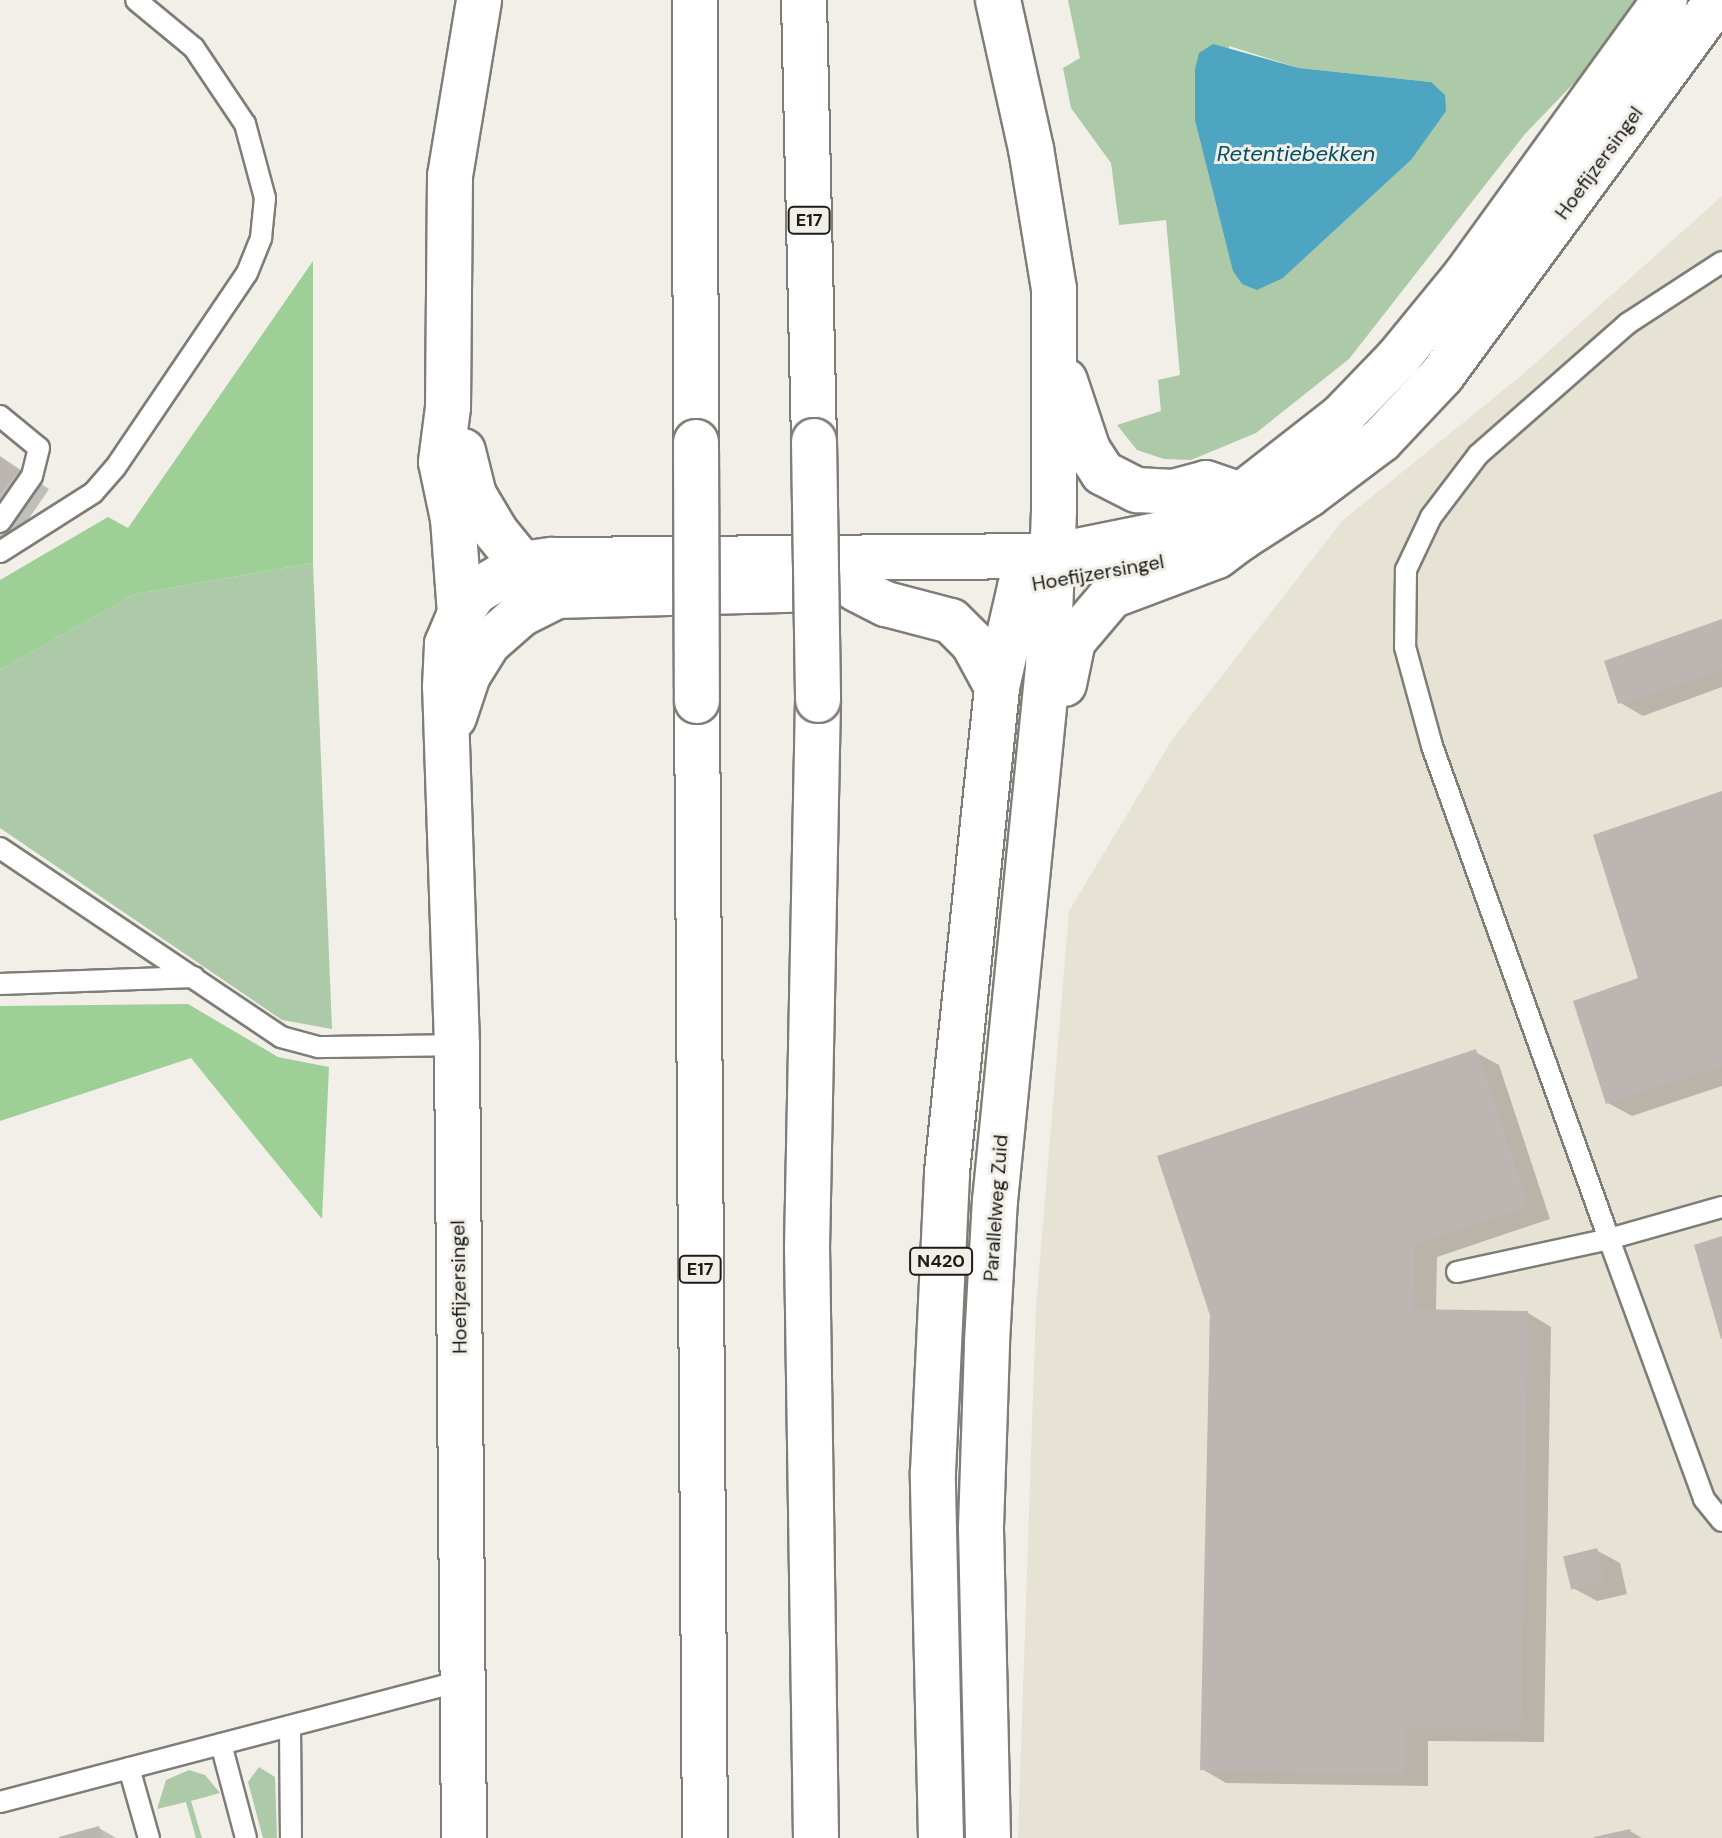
<!DOCTYPE html>
<html>
<head>
<meta charset="utf-8">
<style>
	body { margin:0 }
	#map { position:relative; width:1722px; height:1838px; overflow:hidden; background:#f1efe8; font-family:"DM Sans",sans-serif }
	div>[style] { position:absolute }
	[style*='--x'] { left:calc(var(--x)*1px); top:calc(var(--y)*1px); width:calc(var(--w)*1px); rotate:calc(var(--a)*1deg) }
	.built>* { inset:0; background:#e6e2d4 }
	.green>* { inset:0; background:#accaa7 }
	.forest>* { inset:0; background:#9ecf97 }
	.water>* { inset:0; background:#4ea5c1 }
	.shadow>* { inset:0; background:#0003 }
	.building>* { inset:0; background:#bcb6b2; transform-origin:0 0 }
	.roads { filter:drop-shadow(2px 0 #7e7d77) drop-shadow(-2px 0 #7e7d77) drop-shadow(0 2px #7e7d77) drop-shadow(0 -2px #7e7d77) }
	.lane>* { height:20px; margin:-10px; padding:0 10px; transform-origin:10px; border-radius:10px; background:#fff }
	.secondary>* { height:44px; margin:-22px; padding:0 22px; transform-origin:22px; border-radius:22px; background:#fff }
	.highway>* { height:44px; margin:-22px; padding:0 22px; transform-origin:22px; border-radius:22px; background:#fff }
	.bridges { filter:drop-shadow(2px 0 #7e7d77) drop-shadow(-2px 0 #7e7d77) drop-shadow(0 2px #7e7d77) drop-shadow(0 -2px #7e7d77) }
	.highway-bridge>* { height:44px; margin:-22px; padding:0 22px; transform-origin:22px; border-radius:22px; background:#fff }
	span { translate:-50% -50%; white-space:nowrap; text-align:center; line-height:1.15; -webkit-text-stroke:6px #f1efe8; paint-order:stroke }
	.shield-label span { padding:2px 6px; background:#f1efe8; border:2px solid; border-radius:6px; -webkit-text-stroke-width:0 }
	.shield-label { font-size:18px; color:#1b1b18; font-weight:700 }
	.street-label { font-size:20px; color:#1b1b18 }
	.water-label { font-size:22px; color:#004f63; font-style:italic }
</style>
</head>
<body>
<div id="map">
	<div class="built">
		<div style="clip-path:polygon(1722px 196px,1722px 1838px,1018px 1838px,1036px 1307px,1069px 911px,1172px 740px,1342px 521px,1522px 375px)"></div>
	</div>
	<div class="green">
		<div style="clip-path:polygon(evenodd,1068px 0,1647px 0,1623px 32px,1525px 134px,1349px 359px,1256px 433px,1191px 460px,1164px 459px,1137px 450px,1117px 425px,1161px 411px,1158px 380px,1180px 375px,1166px 220px,1119px 225px,1111px 163px,1071px 108px,1063px 68px,1080px 58px,1068px 0,1229px 46px,1299px 68px,1431px 82px,1411px 160px,1283px 278px,1225px 232px,1229px 46px)"></div>
		<div style="clip-path:polygon(313px 563px,332px 1029px,282px 1020px,0 828px,0 670px,135px 594px)"></div>
		<div style="clip-path:polygon(259px 1767px,275px 1777px,277px 1838px,263px 1838px,248px 1782px)"></div>
		<div style="clip-path:polygon(189px 1770px,205px 1775px,220px 1793px,191px 1801px,202px 1838px,196px 1838px,186px 1802px,157px 1809px,166px 1780px)"></div>
	</div>
	<div class="forest">
		<div style="clip-path:polygon(313px 261px,313px 563px,135px 594px,0 670px,0 580px,108px 517px,128px 528px)"></div>
		<div style="clip-path:polygon(188px 1004px,278px 1057px,329px 1067px,322px 1219px,191px 1058px,0 1121px,0 1006px)"></div>
	</div>
	<div class="water">
		<div style="clip-path:polygon(1213px 44px,1299px 68px,1431px 82px,1445px 95px,1446px 111px,1411px 160px,1283px 278px,1257px 290px,1242px 284px,1233px 271px,1195px 120px,1195px 69px,1199px 53px)"></div>
	</div>
	<div class="shadow">
		<div style="clip-path:polygon(0 456px,49px 489px,0 561px)"></div>
		<div style="clip-path:polygon(1722px 622px,1722px 687px,1643px 716px,1619px 702px)"></div>
		<div style="clip-path:polygon(1722px 794px,1722px 1086px,1632px 1116px,1608px 1103px,1641px 979px)"></div>
		<div style="clip-path:polygon(1475px 1052px,1499px 1065px,1550px 1219px,1437px 1257px,1436px 1311px,1528px 1313px,1551px 1327px,1544px 1742px,1428px 1741px,1428px 1786px,1226px 1783px,1202px 1769px,1210px 1315px,1159px 1157px)"></div>
		<div style="clip-path:polygon(1596px 1550px,1620px 1563px,1627px 1594px,1597px 1601px,1573px 1588px)"></div>
		<div style="clip-path:polygon(99px 1828px,116px 1838px,63px 1838px)"></div>
		<div style="clip-path:polygon(1630px 1831px,1642px 1838px,1597px 1838px)"></div>
	</div>
	<div class="building">
		<div style="clip-path:polygon(0 457px,19px 470px,0 494px)"></div>
		<div style="clip-path:polygon(1722px 619px,1722px 670px,1618px 704px,1604px 661px)"></div>
		<div style="clip-path:polygon(1722px 791px,1722px 1066px,1606px 1104px,1573px 1001px,1638px 978px,1593px 835px)"></div>
		<div style="clip-path:polygon(1476px 1049px,1528px 1206px,1414px 1244px,1413px 1309px,1528px 1311px,1521px 1730px,1405px 1728px,1404px 1774px,1200px 1770px,1210px 1315px,1157px 1156px)"></div>
		<div style="clip-path:polygon(1722px 1236px,1722px 1339px,1721px 1339px,1694px 1245px)"></div>
		<div style="left:1597px;top:1548px;width:34px;height:35px;rotate:76deg"></div>
		<div style="clip-path:polygon(99px 1826px,103px 1838px,59px 1838px,59px 1837px)"></div>
		<div style="clip-path:polygon(1630px 1829px,1632px 1838px,1594px 1838px,1594px 1837px)"></div>
	</div>
	<div class="roads">
		<div class="lane">
			<div style="--x:1722;--y:262;--w:113;--a:146.9"></div>
			<div style="--x:1627;--y:324;--w:198;--a:138.7"></div>
			<div style="--x:1478;--y:455;--w:78;--a:127.2"></div>
			<div style="--x:1431;--y:517;--w:59;--a:115.3"></div>
			<div style="--x:1406;--y:570;--w:77;--a:90.7"></div>
			<div style="--x:1405;--y:647;--w:103;--a:74.7"></div>
			<div style="--x:1432;--y:746;--w:524;--a:70.25"></div>
			<div style="--x:1609;--y:1239;--w:277;--a:69.9"></div>
			<div style="--x:1704;--y:1499;--w:28;--a:51"></div>
			<div style="--x:0;--y:416;--w:50;--a:39.4"></div>
			<div style="--x:39;--y:448;--w:29;--a:104"></div>
			<div style="--x:32;--y:476;--w:56;--a:124.8"></div>
			<div style="--x:0;--y:552;--w:110;--a:-32.4"></div>
			<div style="--x:93;--y:493;--w:33;--a:-49"></div>
			<div style="--x:115;--y:468;--w:235;--a:-55.9"></div>
			<div style="--x:247;--y:273;--w:38;--a:-68"></div>
			<div style="--x:261;--y:238;--w:40;--a:-84.3"></div>
			<div style="--x:265;--y:198;--w:77;--a:-105.1"></div>
			<div style="--x:245;--y:124;--w:92;--a:-123.9"></div>
			<div style="--x:194;--y:48;--w:75;--a:-140.4"></div>
			<div style="--x:0;--y:848;--w:339;--a:33.9"></div>
			<div style="--x:281;--y:1037;--w:38;--a:15"></div>
			<div style="--x:318;--y:1047;--w:139;--a:-0.8"></div>
			<div style="--x:0;--y:984;--w:194;--a:-2.1"></div>
			<div style="--x:1457;--y:1272;--w:156;--a:-12.2"></div>
			<div style="--x:1609;--y:1239;--w:117;--a:-15.8"></div>
			<div style="--x:290;--y:1726;--w:112;--a:89.5"></div>
			<div style="--x:221;--y:1744;--w:97;--a:75.1"></div>
			<div style="--x:129;--y:1768;--w:73;--a:74.1"></div>
			<div style="--x:0;--y:1802;--w:480;--a:-14.7"></div>
		</div>
		<div class="secondary">
			<div style="--x:1207;--y:550;--w:36;--a:-19"></div>
			<div style="--x:1241;--y:538;--w:80;--a:-32.7"></div>
			<div style="--x:1308;--y:495;--w:91;--a:-37"></div>
			<div style="--x:1381;--y:440;--w:89;--a:-46.8"></div>
			<div style="--x:1442;--y:375;--w:465;--a:-53.7"></div>
			<div style="--x:454;--y:717;--w:44;--a:-71.6"></div>
			<div style="--x:468;--y:675;--w:38;--a:-58"></div>
			<div style="--x:488;--y:643;--w:44;--a:-41.3"></div>
			<div style="--x:521;--y:614;--w:40;--a:-26.6"></div>
			<div style="--x:557;--y:596;--w:233;--a:-1.5"></div>
			<div style="--x:464;--y:1838;--w:793;--a:-90.51"></div>
			<div style="--x:457;--y:1045;--w:358;--a:-91.9"></div>
			<div style="--x:445;--y:687;--w:43;--a:-87.3"></div>
			<div style="--x:447;--y:644;--w:33;--a:-67"></div>
			<div style="--x:460;--y:614;--w:27;--a:-56"></div>
			<div style="--x:475;--y:592;--w:55;--a:-30.8"></div>
			<div style="--x:522;--y:564;--w:30;--a:-8"></div>
			<div style="--x:552;--y:560;--w:500;--a:-0.46"></div>
			<div style="--x:1052;--y:556;--w:121;--a:-11.4"></div>
			<div style="--x:1171;--y:532;--w:79;--a:-27.9"></div>
			<div style="--x:1241;--y:495;--w:127;--a:-38"></div>
			<div style="--x:1341;--y:417;--w:82;--a:-46"></div>
			<div style="--x:1398;--y:358;--w:106;--a:-50.7"></div>
			<div style="--x:1465;--y:276;--w:341;--a:-54.1"></div>
		</div>
		<div class="highway">
			<div style="--x:695;--y:0;--w:442;--a:89.9"></div>
			<div style="--x:804;--y:0;--w:441;--a:88.7"></div>
			<div style="--x:1065;--y:381;--w:73;--a:71.6"></div>
			<div style="--x:1088;--y:450;--w:27;--a:57"></div>
			<div style="--x:1103;--y:473;--w:38;--a:27"></div>
			<div style="--x:1137;--y:490;--w:36;--a:3"></div>
			<div style="--x:1173;--y:492;--w:34;--a:-15"></div>
			<div style="--x:1206;--y:483;--w:37;--a:19"></div>
			<div style="--x:463;--y:451;--w:45;--a:76"></div>
			<div style="--x:474;--y:495;--w:43;--a:59.3"></div>
			<div style="--x:496;--y:532;--w:41;--a:50.9"></div>
			<div style="--x:522;--y:564;--w:47;--a:42.4"></div>
			<div style="--x:856;--y:589;--w:34;--a:27"></div>
			<div style="--x:886;--y:604;--w:67;--a:14.7"></div>
			<div style="--x:951;--y:621;--w:31;--a:45"></div>
			<div style="--x:973;--y:643;--w:50;--a:61.4"></div>
			<div style="--x:460;--y:614;--w:95;--a:-94.2"></div>
			<div style="--x:453;--y:519;--w:58;--a:-101.9"></div>
			<div style="--x:441;--y:462;--w:55;--a:-82.7"></div>
			<div style="--x:448;--y:407;--w:231;--a:-89.5"></div>
			<div style="--x:450;--y:176;--w:178;--a:-80.6"></div>
			<div style="--x:1064;--y:684;--w:44;--a:-78.2"></div>
			<div style="--x:1073;--y:641;--w:59;--a:-49.8"></div>
			<div style="--x:1111;--y:596;--w:113;--a:-20.7"></div>
			<div style="--x:1217;--y:556;--w:30;--a:-37"></div>
			<div style="--x:697;--y:701;--w:1137;--a:89.6"></div>
			<div style="--x:816;--y:1838;--w:590;--a:-90.87"></div>
			<div style="--x:807;--y:1248;--w:548;--a:-88.85"></div>
			<div style="--x:941;--y:1838;--w:366;--a:-91.3"></div>
			<div style="--x:933;--y:1472;--w:300;--a:-87.3"></div>
			<div style="--x:947;--y:1172;--w:488;--a:-84.1"></div>
			<div style="--x:997;--y:687;--w:103;--a:-77"></div>
			<div style="--x:1020;--y:587;--w:45;--a:-44.1"></div>
			<div style="--x:988;--y:1838;--w:311;--a:-91.3"></div>
			<div style="--x:981;--y:1527;--w:185;--a:-88.1"></div>
			<div style="--x:987;--y:1342;--w:141;--a:-86.8"></div>
			<div style="--x:995;--y:1201;--w:537;--a:-84.33"></div>
			<div style="--x:1048;--y:667;--w:157;--a:-87.8"></div>
			<div style="--x:1054;--y:510;--w:221;--a:-90"></div>
			<div style="--x:1054;--y:289;--w:142;--a:-99.3"></div>
			<div style="--x:1031;--y:149;--w:153;--a:-102.5"></div>
		</div>
	</div>
	<div class="bridges">
		<div class="highway-bridge">
			<div style="--x:814;--y:441;--w:259;--a:89.1"></div>
			<div style="--x:696;--y:442;--w:259;--a:89.8"></div>
		</div>
	</div>
	<div class="shield-label">
		<span style="left:809px;top:220px">E17</span>
		<span style="left:941px;top:1261px">N420</span>
		<span style="left:700px;top:1269px">E17</span>
	</div>
	<div class="street-label">
		<span style="left:1599px;top:163px;rotate:-54deg">Hoefijzersingel</span>
		<span style="left:1098px;top:573px;rotate:-10deg">Hoefijzersingel</span>
		<span style="left:996px;top:1208px;rotate:-86deg">Parallelweg Zuid</span>
		<span style="left:459px;top:1287px;rotate:-91deg">Hoefijzersingel</span>
	</div>
	<div class="water-label">
		<span style="left:1296px;top:154px">Retentiebekken</span>
	</div>
</div>
</body>
</html>
